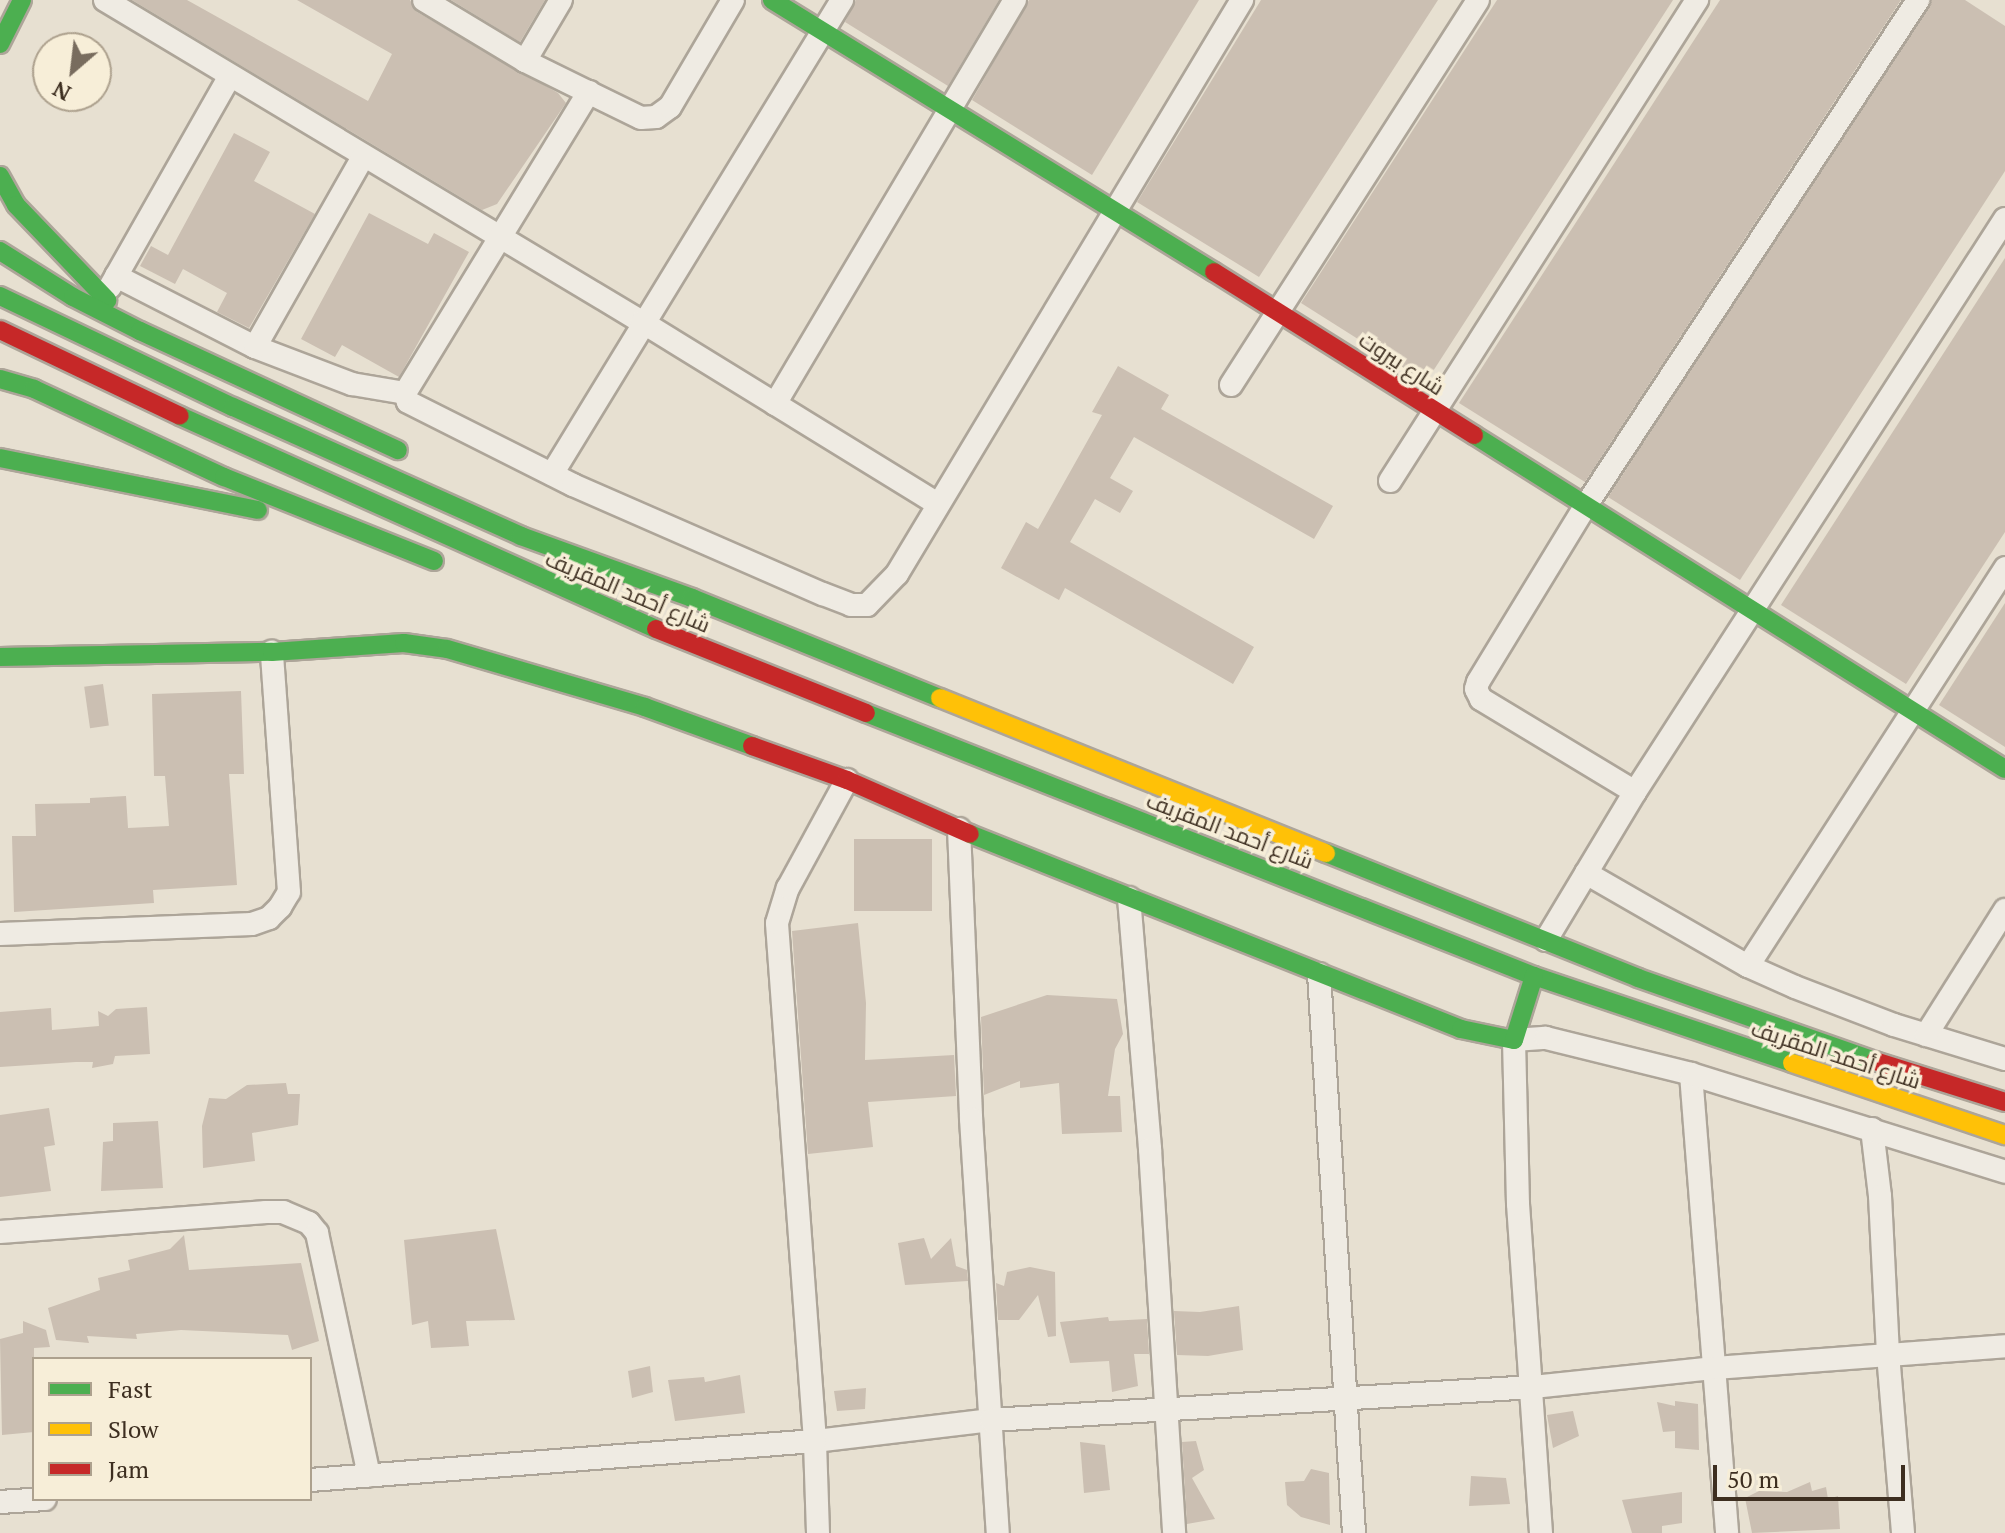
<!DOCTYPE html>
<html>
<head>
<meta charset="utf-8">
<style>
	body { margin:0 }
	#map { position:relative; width:2005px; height:1533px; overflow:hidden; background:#e7e0d1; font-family:"PT Serif",Cairo,serif }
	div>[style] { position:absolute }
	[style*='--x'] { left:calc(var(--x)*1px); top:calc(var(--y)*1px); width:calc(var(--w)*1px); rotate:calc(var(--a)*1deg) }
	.building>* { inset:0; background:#cbbfb2; transform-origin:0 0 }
	.roads { filter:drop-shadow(2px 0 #ada599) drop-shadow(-2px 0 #ada599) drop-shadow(0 2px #ada599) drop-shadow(0 -2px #ada599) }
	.street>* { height:22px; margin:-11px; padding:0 11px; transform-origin:11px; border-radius:11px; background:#efebe3 }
	.fast>* { height:18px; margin:-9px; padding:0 9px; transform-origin:9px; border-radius:9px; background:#4caf50 }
	.slow>* { height:18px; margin:-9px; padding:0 9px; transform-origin:9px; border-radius:9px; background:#ffc107 }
	.jam>* { height:18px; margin:-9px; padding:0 9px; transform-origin:9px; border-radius:9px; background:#c62828 }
	span { translate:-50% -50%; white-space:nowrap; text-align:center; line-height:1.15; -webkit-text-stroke:7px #f7eed8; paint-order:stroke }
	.street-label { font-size:22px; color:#3d2e20 }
	.legend { position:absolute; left:32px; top:1357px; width:280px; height:144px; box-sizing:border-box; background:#f7eed8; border:2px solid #ada18e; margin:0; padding:10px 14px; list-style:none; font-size:24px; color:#3d2e20 }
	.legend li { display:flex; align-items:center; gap:16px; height:40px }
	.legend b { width:40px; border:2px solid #ada18e }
	.north { position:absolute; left:32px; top:32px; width:80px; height:80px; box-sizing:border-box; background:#f7eed8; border:2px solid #ada18e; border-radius:50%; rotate:208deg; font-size:22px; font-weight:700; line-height:32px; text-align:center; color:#3d2e20 }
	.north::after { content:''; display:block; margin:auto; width:28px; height:36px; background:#786c5e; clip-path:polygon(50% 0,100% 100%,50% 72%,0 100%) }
	.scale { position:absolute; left:1713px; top:1465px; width:192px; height:36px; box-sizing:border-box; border:4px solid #3d2e20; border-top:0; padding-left:10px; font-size:24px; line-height:28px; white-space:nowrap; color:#3d2e20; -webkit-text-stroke:6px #f7eed8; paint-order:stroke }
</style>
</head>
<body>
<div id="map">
	<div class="building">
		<div style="clip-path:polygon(132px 0,187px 0,368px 101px,392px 54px,297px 0,410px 0,417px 12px,558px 93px,566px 103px,497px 204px,482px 210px)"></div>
		<div style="clip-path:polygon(451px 0,545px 0,520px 42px)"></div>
		<div style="clip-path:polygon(856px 0,999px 0,948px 86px,845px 22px)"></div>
		<div style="clip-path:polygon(1029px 0,1199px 0,1092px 175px,972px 100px)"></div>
		<div style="clip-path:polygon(1261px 0,1438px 0,1259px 277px,1137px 202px)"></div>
		<div style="clip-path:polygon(1497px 0,1673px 0,1426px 382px,1301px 303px)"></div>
		<div style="clip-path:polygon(1720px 0,1901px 0,1585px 482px,1459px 403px)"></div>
		<div style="clip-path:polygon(1932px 0,1965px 0,2005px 26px,2005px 171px,1740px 580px,1608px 497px)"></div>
		<div style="clip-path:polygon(234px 133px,270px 152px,254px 181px,315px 214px,249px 328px,217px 312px,227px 293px,183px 269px,175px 284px,140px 266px,151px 246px,168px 255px)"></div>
		<div style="clip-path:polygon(369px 213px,428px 244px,434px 233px,469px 252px,399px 377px,342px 345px,335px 357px,301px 339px)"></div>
		<div style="clip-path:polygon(2005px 258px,2005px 532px,1906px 684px,1781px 605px)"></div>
		<div style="clip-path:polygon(1118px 366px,1169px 395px,1161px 409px,1333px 506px,1314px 539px,1134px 437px,1110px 478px,1133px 491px,1120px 513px,1095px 499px,1070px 542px,1254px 647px,1233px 684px,1065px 588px,1059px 600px,1001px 568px,1026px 522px,1038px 529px,1102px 415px,1092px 412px)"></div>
		<div style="clip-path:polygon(2005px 603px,2005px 747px,1939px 705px)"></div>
		<div style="left:103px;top:684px;width:42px;height:19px;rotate:82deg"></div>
		<div style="clip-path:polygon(241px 691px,244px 774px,229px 774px,237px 885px,153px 890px,154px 903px,14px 912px,12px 836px,36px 836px,35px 804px,90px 803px,90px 798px,126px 796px,128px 828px,169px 826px,165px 776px,154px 776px,152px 694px)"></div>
		<div style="left:932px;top:839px;width:72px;height:78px;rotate:90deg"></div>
		<div style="clip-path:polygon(858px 923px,866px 1003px,865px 1060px,954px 1055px,956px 1096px,868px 1102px,873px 1147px,808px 1154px,792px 931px)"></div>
		<div style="clip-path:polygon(1047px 995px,1117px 999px,1123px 1034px,1115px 1049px,1108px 1096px,1120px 1096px,1122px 1132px,1062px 1134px,1059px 1083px,1020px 1088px,1020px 1081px,984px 1095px,981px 1017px)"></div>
		<div style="clip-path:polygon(147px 1007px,150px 1054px,115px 1056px,113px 1064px,92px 1068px,93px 1062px,76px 1062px,0 1067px,0 1012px,51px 1008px,52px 1030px,99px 1026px,98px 1011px,108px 1016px,116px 1009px)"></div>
		<div style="clip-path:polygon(286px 1083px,288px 1094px,300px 1094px,298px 1125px,252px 1133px,255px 1161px,203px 1168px,202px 1126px,209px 1098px,226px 1099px,247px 1085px)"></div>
		<div style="clip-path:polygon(49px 1108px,55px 1145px,44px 1147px,51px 1191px,0 1197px,0 1115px)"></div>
		<div style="clip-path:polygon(158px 1121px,163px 1188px,101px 1191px,103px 1142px,113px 1141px,113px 1123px)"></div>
		<div style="clip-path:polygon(496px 1229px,515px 1320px,466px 1321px,469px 1346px,431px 1348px,428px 1321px,412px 1325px,404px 1240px)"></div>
		<div style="clip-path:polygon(184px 1235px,189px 1270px,301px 1263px,319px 1341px,292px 1350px,288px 1335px,181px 1330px,136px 1334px,137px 1339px,87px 1336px,89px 1343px,56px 1340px,48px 1308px,100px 1290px,98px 1278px,130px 1270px,128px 1260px,170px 1249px)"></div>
		<div style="clip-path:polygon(924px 1238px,931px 1259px,951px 1238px,956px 1266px,967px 1270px,968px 1281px,905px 1285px,898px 1243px)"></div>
		<div style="clip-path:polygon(1030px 1267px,1055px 1272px,1056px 1336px,1048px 1337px,1038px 1295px,1019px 1320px,998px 1320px,996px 1283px,1004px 1286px,1007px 1272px)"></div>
		<div style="clip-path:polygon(1239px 1306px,1243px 1350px,1208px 1356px,1177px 1355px,1174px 1311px,1200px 1312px)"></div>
		<div style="clip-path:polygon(1108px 1317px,1109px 1321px,1147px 1319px,1149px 1354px,1134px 1354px,1138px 1386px,1112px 1392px,1109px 1361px,1070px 1363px,1060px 1322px)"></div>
		<div style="clip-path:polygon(23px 1321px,46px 1330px,50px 1347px,34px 1348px,34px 1432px,2px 1435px,0 1339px,23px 1333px)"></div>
		<div style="clip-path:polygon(650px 1366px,653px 1392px,632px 1398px,628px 1371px)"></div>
		<div style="clip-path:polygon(740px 1375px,745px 1413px,675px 1421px,668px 1380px,704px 1377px,705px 1382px)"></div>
		<div style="clip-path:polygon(866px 1388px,865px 1409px,837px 1411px,834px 1391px)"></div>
		<div style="clip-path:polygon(1675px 1401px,1698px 1404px,1699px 1450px,1675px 1448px,1675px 1431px,1663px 1432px,1657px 1402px,1675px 1406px)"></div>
		<div style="clip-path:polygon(1573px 1411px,1579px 1436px,1553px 1448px,1547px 1415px)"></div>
		<div style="clip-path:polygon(1196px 1441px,1204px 1470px,1192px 1478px,1215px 1519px,1187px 1524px,1182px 1442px)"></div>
		<div style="clip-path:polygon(1080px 1442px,1105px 1445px,1110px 1490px,1084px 1493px)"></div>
		<div style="clip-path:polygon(1311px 1469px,1329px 1473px,1330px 1525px,1301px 1517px,1287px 1505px,1285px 1482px,1304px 1481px)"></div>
		<div style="clip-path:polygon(1471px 1476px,1506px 1478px,1510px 1504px,1469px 1506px)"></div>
		<div style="clip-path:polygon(1810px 1482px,1812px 1491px,1826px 1487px,1828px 1499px,1838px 1496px,1840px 1529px,1752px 1533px,1745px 1498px,1759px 1491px,1787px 1492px)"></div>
		<div style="clip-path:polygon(1682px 1492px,1682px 1523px,1662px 1526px,1662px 1533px,1632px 1533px,1622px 1500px)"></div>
	</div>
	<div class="roads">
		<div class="street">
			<div style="--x:105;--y:0;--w:626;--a:30.95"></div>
			<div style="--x:642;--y:322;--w:347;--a:31.6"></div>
			<div style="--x:424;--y:0;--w:118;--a:31.1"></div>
			<div style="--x:525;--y:61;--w:129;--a:26.2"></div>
			<div style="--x:641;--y:118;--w:15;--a:-4"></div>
			<div style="--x:656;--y:117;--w:17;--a:-36"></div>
			<div style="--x:670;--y:107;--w:124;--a:-59.5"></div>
			<div style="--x:525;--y:61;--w:71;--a:-59.5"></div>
			<div style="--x:116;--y:276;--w:156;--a:27.1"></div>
			<div style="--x:255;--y:347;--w:104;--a:20.9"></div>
			<div style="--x:352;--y:384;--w:54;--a:9.6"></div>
			<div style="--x:110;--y:287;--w:243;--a:-60.4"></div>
			<div style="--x:255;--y:347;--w:219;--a:-60.4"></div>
			<div style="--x:1231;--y:385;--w:457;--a:-57.3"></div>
			<div style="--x:405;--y:393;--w:9;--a:72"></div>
			<div style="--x:408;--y:402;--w:185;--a:26.7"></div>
			<div style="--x:573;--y:485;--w:273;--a:23.6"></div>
			<div style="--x:823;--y:594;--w:30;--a:21"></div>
			<div style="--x:851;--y:605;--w:16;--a:0"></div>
			<div style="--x:867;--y:605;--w:43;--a:-45.9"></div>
			<div style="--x:897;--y:574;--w:670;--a:-58.99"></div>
			<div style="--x:405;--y:393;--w:353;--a:-58.6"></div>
			<div style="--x:775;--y:404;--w:470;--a:-59.3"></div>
			<div style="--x:552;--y:474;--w:556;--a:-58.54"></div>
			<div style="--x:1390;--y:481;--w:571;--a:-57.45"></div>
			<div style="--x:1635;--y:792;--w:180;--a:-148.9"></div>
			<div style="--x:1481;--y:699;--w:11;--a:-117"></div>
			<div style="--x:1476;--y:689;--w:7;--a:-74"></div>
			<div style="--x:1478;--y:682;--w:205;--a:-58.6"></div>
			<div style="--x:1585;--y:507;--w:607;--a:-56.7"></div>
			<div style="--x:959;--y:829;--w:290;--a:87.6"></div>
			<div style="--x:971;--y:1119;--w:415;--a:86.3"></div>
			<div style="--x:1586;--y:873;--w:187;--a:29.9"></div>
			<div style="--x:1748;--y:966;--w:51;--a:24.1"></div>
			<div style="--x:1795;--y:987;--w:106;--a:21"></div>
			<div style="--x:1894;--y:1025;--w:116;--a:17"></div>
			<div style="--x:1129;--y:898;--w:252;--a:85.2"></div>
			<div style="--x:1150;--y:1149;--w:385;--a:86.4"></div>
			<div style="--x:0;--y:934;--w:252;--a:-2.3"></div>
			<div style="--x:252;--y:924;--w:18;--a:-19"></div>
			<div style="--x:269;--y:918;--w:16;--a:-45"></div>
			<div style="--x:280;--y:907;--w:17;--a:-59"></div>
			<div style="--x:289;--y:892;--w:241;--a:-94.1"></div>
			<div style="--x:1546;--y:940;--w:173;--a:-59"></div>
			<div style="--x:1635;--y:792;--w:682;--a:-57.15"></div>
			<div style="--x:1748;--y:966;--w:474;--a:-57.1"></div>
			<div style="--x:1319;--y:974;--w:560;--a:86.42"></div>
			<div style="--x:1926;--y:1035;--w:148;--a:-57.7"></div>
			<div style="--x:1691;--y:1074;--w:460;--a:85.5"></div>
			<div style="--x:1872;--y:1129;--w:67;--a:83.2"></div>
			<div style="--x:1880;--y:1196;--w:158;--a:87.1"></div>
			<div style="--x:1888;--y:1354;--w:180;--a:85.2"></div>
			<div style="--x:0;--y:1232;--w:267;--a:-4.3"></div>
			<div style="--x:266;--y:1212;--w:17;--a:0"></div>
			<div style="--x:283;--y:1212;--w:28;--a:23"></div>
			<div style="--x:309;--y:1223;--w:13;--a:51"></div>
			<div style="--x:317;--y:1233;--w:248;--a:77.9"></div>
			<div style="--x:310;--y:1480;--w:507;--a:-4.42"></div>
			<div style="--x:815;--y:1441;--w:177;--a:-6.8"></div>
			<div style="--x:991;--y:1420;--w:543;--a:-3.48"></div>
			<div style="--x:1533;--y:1387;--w:183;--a:-6"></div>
			<div style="--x:1715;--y:1368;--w:291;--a:-4.3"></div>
			<div style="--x:0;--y:1502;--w:45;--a:-3.8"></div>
			<div style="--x:818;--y:1533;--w:92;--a:-91.9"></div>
			<div style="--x:815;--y:1441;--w:519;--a:-94.2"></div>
			<div style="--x:777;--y:923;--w:37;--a:-73"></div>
			<div style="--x:788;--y:888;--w:123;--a:-61.4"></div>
			<div style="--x:1541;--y:1533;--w:330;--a:-94"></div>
			<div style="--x:1518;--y:1204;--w:164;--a:-91.4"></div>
			<div style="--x:1514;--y:1040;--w:32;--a:-4"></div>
			<div style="--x:1546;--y:1038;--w:149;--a:13.9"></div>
			<div style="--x:1691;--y:1074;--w:329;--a:17.3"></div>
		</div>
		<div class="fast">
			<div style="--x:772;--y:0;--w:519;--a:31.61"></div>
			<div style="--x:0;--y:44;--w:49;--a:-63.4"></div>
			<div style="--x:0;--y:176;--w:33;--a:61"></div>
			<div style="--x:16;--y:205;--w:132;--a:46.2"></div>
			<div style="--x:0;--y:251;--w:86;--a:32.2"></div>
			<div style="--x:73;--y:297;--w:75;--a:26.9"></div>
			<div style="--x:140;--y:331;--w:284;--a:24.8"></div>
			<div style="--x:0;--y:296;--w:258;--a:25.5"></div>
			<div style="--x:233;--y:407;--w:316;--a:24.1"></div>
			<div style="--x:521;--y:536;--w:182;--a:19.9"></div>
			<div style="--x:692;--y:598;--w:267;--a:22"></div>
			<div style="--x:0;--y:379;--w:35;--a:16"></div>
			<div style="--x:34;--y:389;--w:209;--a:24.9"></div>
			<div style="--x:224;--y:477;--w:226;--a:21.8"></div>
			<div style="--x:180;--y:416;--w:521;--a:24.11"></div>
			<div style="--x:1474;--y:435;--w:627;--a:32.17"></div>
			<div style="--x:0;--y:458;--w:263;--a:11.4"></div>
			<div style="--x:0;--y:657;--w:272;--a:-1.1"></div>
			<div style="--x:272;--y:652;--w:132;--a:-3.9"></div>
			<div style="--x:404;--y:643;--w:43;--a:7.9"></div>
			<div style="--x:447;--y:649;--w:206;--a:16.3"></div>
			<div style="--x:645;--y:707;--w:114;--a:20"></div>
			<div style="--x:866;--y:713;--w:718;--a:21.49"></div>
			<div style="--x:1534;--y:976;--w:272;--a:18.6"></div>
			<div style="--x:970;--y:834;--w:528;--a:21.66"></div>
			<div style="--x:1461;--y:1029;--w:54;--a:11.7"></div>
			<div style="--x:1514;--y:1040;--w:67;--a:-72.6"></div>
			<div style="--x:1326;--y:853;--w:336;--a:21.8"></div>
			<div style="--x:1638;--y:978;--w:251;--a:19.3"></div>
		</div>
		<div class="slow">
			<div style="--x:940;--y:698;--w:416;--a:21.9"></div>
			<div style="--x:1792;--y:1063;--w:225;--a:18.7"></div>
		</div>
		<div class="jam">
			<div style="--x:1214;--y:272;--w:307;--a:32.1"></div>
			<div style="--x:0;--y:330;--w:199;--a:25.5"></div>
			<div style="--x:656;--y:629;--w:226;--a:21.8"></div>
			<div style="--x:752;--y:746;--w:101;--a:19.7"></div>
			<div style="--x:847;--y:780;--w:134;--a:23.7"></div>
			<div style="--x:1875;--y:1061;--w:136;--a:17.5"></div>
		</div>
	</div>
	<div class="street-label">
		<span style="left:1402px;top:363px;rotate:33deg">شارع بيروت</span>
		<span style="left:628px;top:591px;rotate:23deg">شارع أحمد المقريف</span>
		<span style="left:1230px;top:830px;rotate:21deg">شارع أحمد المقريف</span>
		<span style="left:1836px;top:1054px;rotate:18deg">شارع أحمد المقريف</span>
	</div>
	<ul class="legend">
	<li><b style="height:10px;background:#4caf50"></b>Fast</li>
	<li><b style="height:10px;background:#ffc107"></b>Slow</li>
	<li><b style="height:10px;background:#c62828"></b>Jam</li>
	</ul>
	<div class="north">N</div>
	<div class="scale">50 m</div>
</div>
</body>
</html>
